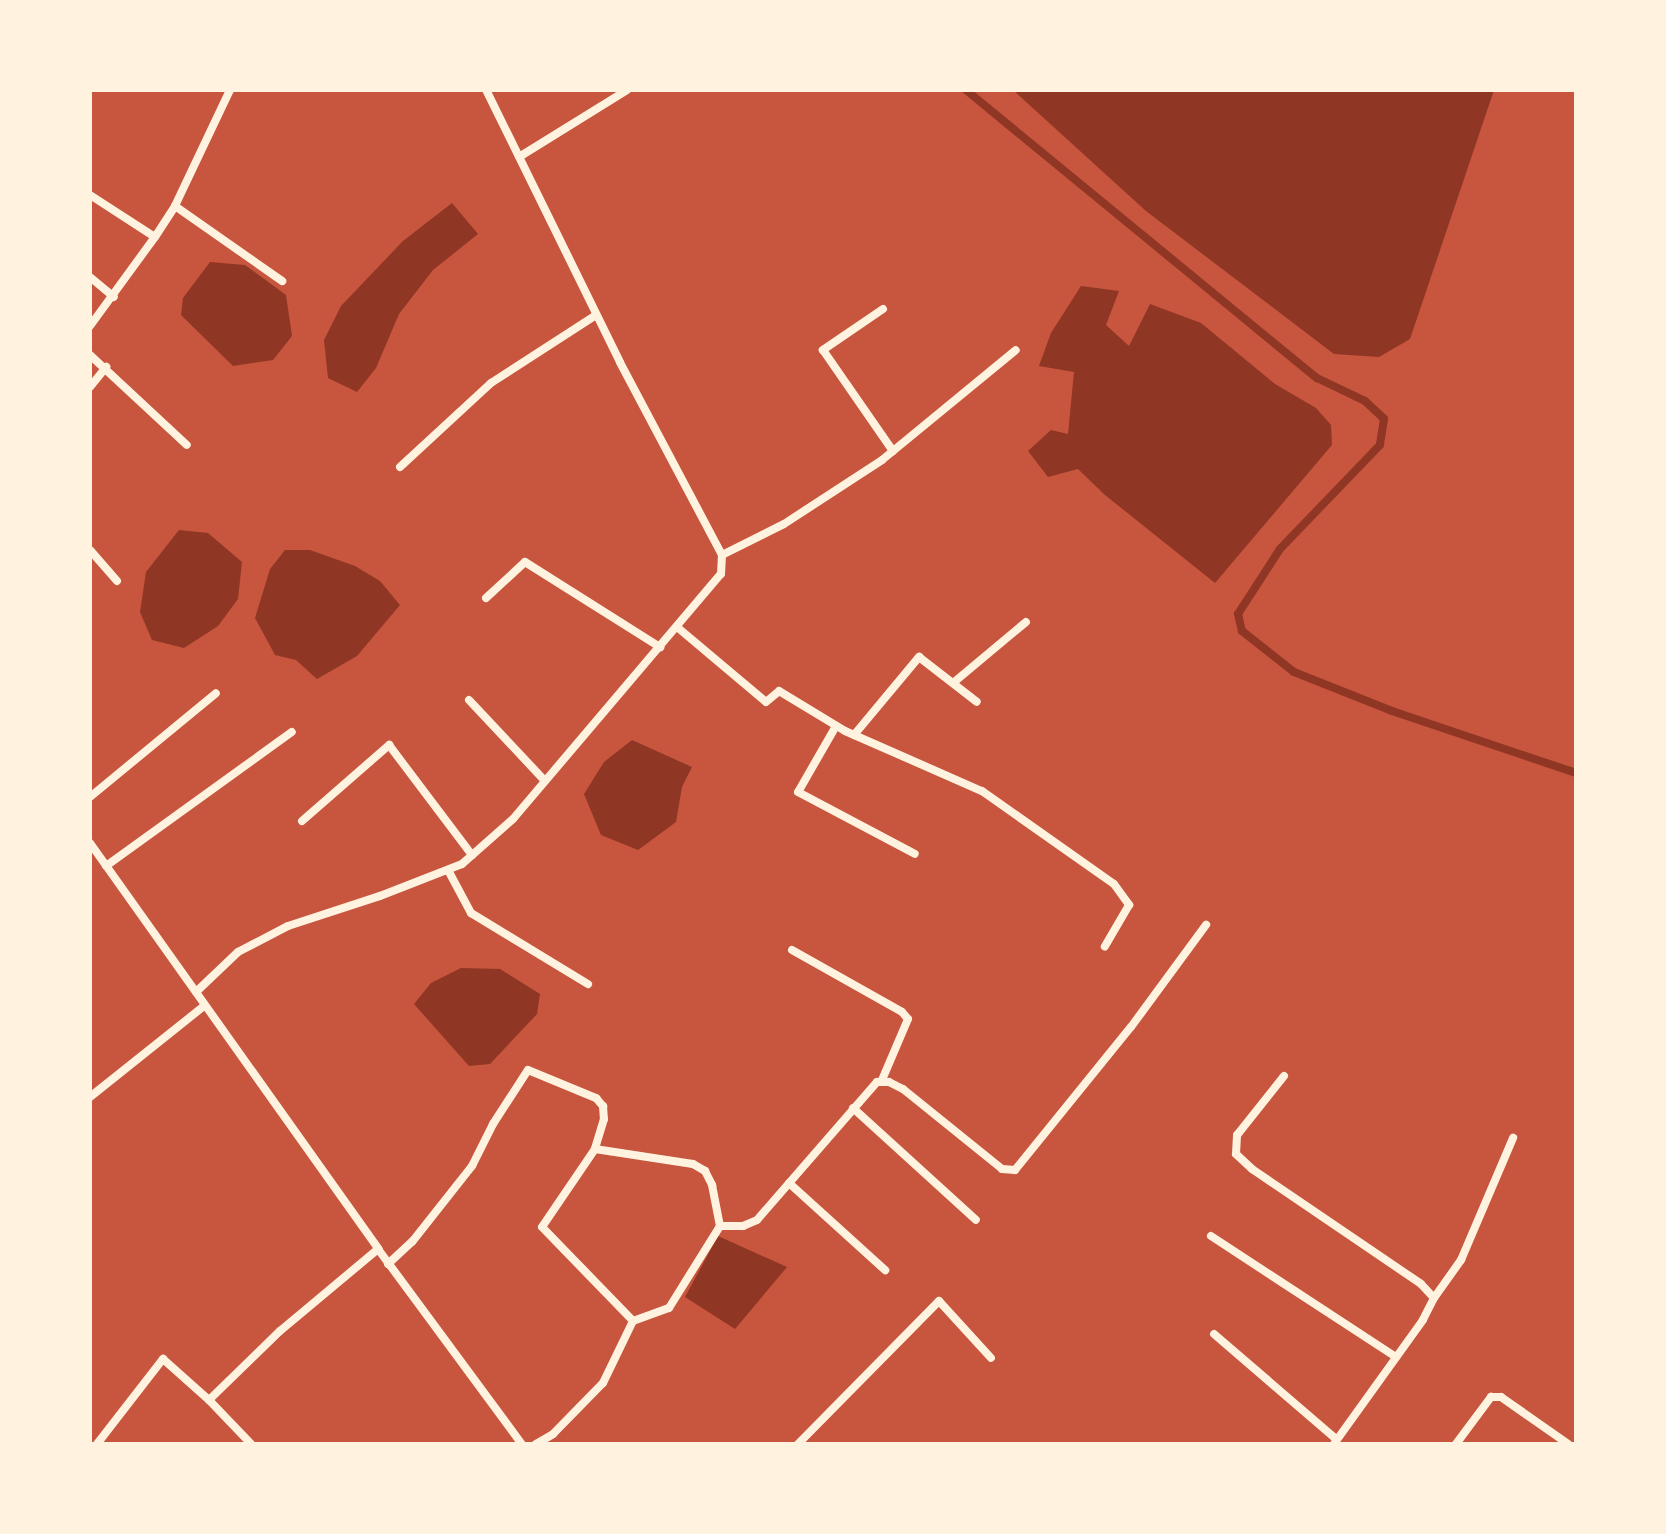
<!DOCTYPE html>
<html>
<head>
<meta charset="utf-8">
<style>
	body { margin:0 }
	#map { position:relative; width:1666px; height:1534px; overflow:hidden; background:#c8553d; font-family:Mulish,sans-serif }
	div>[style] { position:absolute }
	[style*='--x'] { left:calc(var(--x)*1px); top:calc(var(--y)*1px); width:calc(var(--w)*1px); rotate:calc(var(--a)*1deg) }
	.water>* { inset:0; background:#8f3625 }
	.stream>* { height:8px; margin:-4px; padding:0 4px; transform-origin:4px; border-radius:4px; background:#8f3625 }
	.minor>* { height:8px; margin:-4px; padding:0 4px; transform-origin:4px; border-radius:4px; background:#fff3e0 }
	span { translate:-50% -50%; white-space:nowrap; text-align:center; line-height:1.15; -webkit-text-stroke:6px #fff3e0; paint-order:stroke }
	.frame { position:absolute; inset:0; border:92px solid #fff3e0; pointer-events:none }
</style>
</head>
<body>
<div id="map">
	<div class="water">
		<div style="clip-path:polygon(1013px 90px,1494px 90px,1410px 339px,1379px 357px,1334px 354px,1146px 211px)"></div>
		<div style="clip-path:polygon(452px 203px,478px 234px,433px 270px,399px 314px,376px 368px,357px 392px,328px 378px,324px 340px,341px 306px,403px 241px)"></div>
		<div style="clip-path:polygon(210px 262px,245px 265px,286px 295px,292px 336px,273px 360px,233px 366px,181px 315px,183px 298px)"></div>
		<div style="clip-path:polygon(1081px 286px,1119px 291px,1106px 325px,1129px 346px,1150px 304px,1201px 323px,1275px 384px,1316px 408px,1331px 425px,1332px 445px,1215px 583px,1105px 495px,1078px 469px,1048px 477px,1028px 451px,1051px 430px,1068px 434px,1074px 372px,1039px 366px,1051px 333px)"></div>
		<div style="clip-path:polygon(179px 530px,208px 533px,242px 562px,238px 599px,218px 626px,184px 648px,152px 640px,140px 612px,146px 572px)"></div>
		<div style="clip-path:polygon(285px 550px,310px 550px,355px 566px,380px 581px,400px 605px,357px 656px,317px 679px,296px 660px,275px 655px,255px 618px,270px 569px)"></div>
		<div style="clip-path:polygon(632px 740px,692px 767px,682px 787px,676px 822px,638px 850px,601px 835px,584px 794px,604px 762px)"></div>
		<div style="clip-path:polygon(461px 968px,500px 969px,540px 994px,537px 1014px,490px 1064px,469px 1066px,414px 1004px,431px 983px)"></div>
		<div style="clip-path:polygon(718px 1236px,787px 1267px,735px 1329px,685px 1297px)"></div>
	</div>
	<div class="stream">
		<div style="--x:966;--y:90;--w:454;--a:39.4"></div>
		<div style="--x:1317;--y:378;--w:53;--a:25.6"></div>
		<div style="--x:1365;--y:401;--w:26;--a:43"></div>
		<div style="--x:1384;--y:419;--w:26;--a:99"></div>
		<div style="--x:1380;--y:445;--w:144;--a:133.9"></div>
		<div style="--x:1280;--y:549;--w:77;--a:122.9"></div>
		<div style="--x:1238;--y:614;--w:17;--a:77"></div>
		<div style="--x:1242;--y:631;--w:66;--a:38.3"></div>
		<div style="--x:1294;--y:672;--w:105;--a:21.7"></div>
		<div style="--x:1392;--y:711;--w:194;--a:18.6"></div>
	</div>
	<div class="minor">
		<div style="--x:230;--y:90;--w:128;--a:115.4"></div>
		<div style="--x:175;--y:206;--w:131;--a:35"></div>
		<div style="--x:519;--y:157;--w:127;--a:-31.8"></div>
		<div style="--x:90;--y:195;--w:77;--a:32.9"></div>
		<div style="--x:155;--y:237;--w:37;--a:-57"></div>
		<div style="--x:90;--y:277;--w:31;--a:40"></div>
		<div style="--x:883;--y:309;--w:73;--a:145.7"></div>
		<div style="--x:823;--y:350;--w:123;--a:55.3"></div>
		<div style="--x:90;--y:326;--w:110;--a:-53.9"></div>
		<div style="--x:90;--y:355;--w:132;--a:42.9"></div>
		<div style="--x:90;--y:387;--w:26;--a:-51"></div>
		<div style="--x:400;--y:467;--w:124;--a:-42.7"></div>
		<div style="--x:491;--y:383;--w:125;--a:-32.9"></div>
		<div style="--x:90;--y:550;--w:41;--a:48.9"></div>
		<div style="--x:722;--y:555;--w:69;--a:-26.6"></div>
		<div style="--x:784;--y:524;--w:117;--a:-33.1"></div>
		<div style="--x:882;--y:460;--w:173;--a:-39.4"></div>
		<div style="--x:486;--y:598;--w:53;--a:-42.7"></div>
		<div style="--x:525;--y:562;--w:160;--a:32.2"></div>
		<div style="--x:677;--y:627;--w:116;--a:40.1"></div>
		<div style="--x:766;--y:702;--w:17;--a:-40"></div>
		<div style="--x:779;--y:691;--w:77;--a:31.2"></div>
		<div style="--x:845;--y:731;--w:150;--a:23.7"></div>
		<div style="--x:982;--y:791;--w:161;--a:35.2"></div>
		<div style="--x:1114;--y:884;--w:26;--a:54"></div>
		<div style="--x:1129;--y:905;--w:48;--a:120.3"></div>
		<div style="--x:953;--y:683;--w:95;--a:-39.9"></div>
		<div style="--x:469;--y:700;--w:111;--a:46.8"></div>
		<div style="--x:836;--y:726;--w:76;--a:119.9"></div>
		<div style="--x:798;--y:792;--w:132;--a:27.9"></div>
		<div style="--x:854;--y:735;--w:102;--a:-50.2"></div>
		<div style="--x:919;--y:657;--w:73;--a:37.8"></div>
		<div style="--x:90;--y:797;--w:163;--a:-39.5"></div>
		<div style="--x:302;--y:821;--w:116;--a:-41.1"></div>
		<div style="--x:389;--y:745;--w:138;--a:53"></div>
		<div style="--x:90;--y:843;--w:498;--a:54.6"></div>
		<div style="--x:378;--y:1249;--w:242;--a:53.6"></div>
		<div style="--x:106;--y:866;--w:229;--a:-35.8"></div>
		<div style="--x:448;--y:870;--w:49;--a:61.9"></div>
		<div style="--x:471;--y:913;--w:137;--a:31.3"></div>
		<div style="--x:792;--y:950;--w:126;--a:29.4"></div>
		<div style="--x:902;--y:1012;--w:9;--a:49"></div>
		<div style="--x:908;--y:1019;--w:66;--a:113.1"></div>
		<div style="--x:196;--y:992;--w:58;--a:-43.6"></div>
		<div style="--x:238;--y:952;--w:56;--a:-27.5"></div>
		<div style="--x:288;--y:926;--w:97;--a:-18.1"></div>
		<div style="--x:380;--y:896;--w:88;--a:-21.3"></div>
		<div style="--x:462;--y:864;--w:68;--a:-41.4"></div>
		<div style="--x:513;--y:819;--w:321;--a:-49.7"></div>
		<div style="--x:721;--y:574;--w:19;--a:-87"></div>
		<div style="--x:722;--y:555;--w:218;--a:-117.9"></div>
		<div style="--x:620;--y:362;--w:303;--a:-116.2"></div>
		<div style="--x:1284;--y:1076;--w:75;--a:128.5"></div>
		<div style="--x:1237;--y:1135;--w:19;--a:93"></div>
		<div style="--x:1236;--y:1154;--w:22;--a:43"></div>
		<div style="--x:1252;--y:1169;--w:204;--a:34.2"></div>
		<div style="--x:1421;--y:1284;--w:19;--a:47"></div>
		<div style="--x:1434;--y:1298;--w:25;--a:117"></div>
		<div style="--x:1423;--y:1320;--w:153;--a:125.7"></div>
		<div style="--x:90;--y:1097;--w:146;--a:-38.6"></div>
		<div style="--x:853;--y:1108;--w:166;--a:42.3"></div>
		<div style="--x:595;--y:1149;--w:99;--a:8.7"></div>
		<div style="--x:693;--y:1164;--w:14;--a:30"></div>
		<div style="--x:705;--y:1171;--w:16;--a:63"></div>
		<div style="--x:712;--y:1185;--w:42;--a:79"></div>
		<div style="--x:789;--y:1183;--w:130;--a:42.2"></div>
		<div style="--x:1211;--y:1236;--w:221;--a:33.2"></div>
		<div style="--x:388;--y:1264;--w:33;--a:-43"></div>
		<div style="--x:412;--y:1242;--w:97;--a:-51.7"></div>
		<div style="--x:472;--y:1166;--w:47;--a:-63.4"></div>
		<div style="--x:493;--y:1124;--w:64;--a:-57.1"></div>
		<div style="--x:528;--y:1070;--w:74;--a:22.4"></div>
		<div style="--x:596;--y:1098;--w:11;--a:49"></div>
		<div style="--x:603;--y:1106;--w:13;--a:86"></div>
		<div style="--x:604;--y:1119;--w:31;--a:107"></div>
		<div style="--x:595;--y:1149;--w:94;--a:124.2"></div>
		<div style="--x:542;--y:1227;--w:131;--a:45.9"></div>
		<div style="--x:1434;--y:1298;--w:47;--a:-54.6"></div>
		<div style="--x:1461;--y:1260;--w:133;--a:-66.9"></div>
		<div style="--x:1214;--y:1334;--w:161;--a:40.7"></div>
		<div style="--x:209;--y:1400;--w:61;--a:46.3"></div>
		<div style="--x:97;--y:1444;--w:108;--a:-52.2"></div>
		<div style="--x:163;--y:1359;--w:62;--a:41.7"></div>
		<div style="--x:209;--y:1400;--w:99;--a:-44.2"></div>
		<div style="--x:280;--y:1331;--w:128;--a:-39.9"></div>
		<div style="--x:536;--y:1444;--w:20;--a:-30"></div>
		<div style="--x:553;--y:1434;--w:71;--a:-45.6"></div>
		<div style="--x:603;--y:1383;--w:69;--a:-64.2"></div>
		<div style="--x:633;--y:1321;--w:38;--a:-20"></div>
		<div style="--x:669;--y:1308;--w:97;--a:-58.1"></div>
		<div style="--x:720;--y:1226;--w:23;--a:0"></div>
		<div style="--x:743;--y:1226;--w:15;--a:-23"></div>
		<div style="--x:757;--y:1220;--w:183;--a:-49"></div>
		<div style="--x:877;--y:1082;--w:12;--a:0"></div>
		<div style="--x:889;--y:1082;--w:16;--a:27"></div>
		<div style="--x:903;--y:1089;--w:127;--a:38.9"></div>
		<div style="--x:1002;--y:1169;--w:13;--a:4"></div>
		<div style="--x:1015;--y:1170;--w:184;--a:-51"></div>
		<div style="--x:1131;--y:1027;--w:127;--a:-53.7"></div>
		<div style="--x:798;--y:1444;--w:201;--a:-45.4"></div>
		<div style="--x:939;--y:1301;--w:77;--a:47.6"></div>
		<div style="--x:1456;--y:1444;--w:59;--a:-53.3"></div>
		<div style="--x:1491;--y:1397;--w:10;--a:0"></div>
		<div style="--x:1501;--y:1397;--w:82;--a:35"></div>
	</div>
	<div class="frame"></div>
</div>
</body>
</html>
